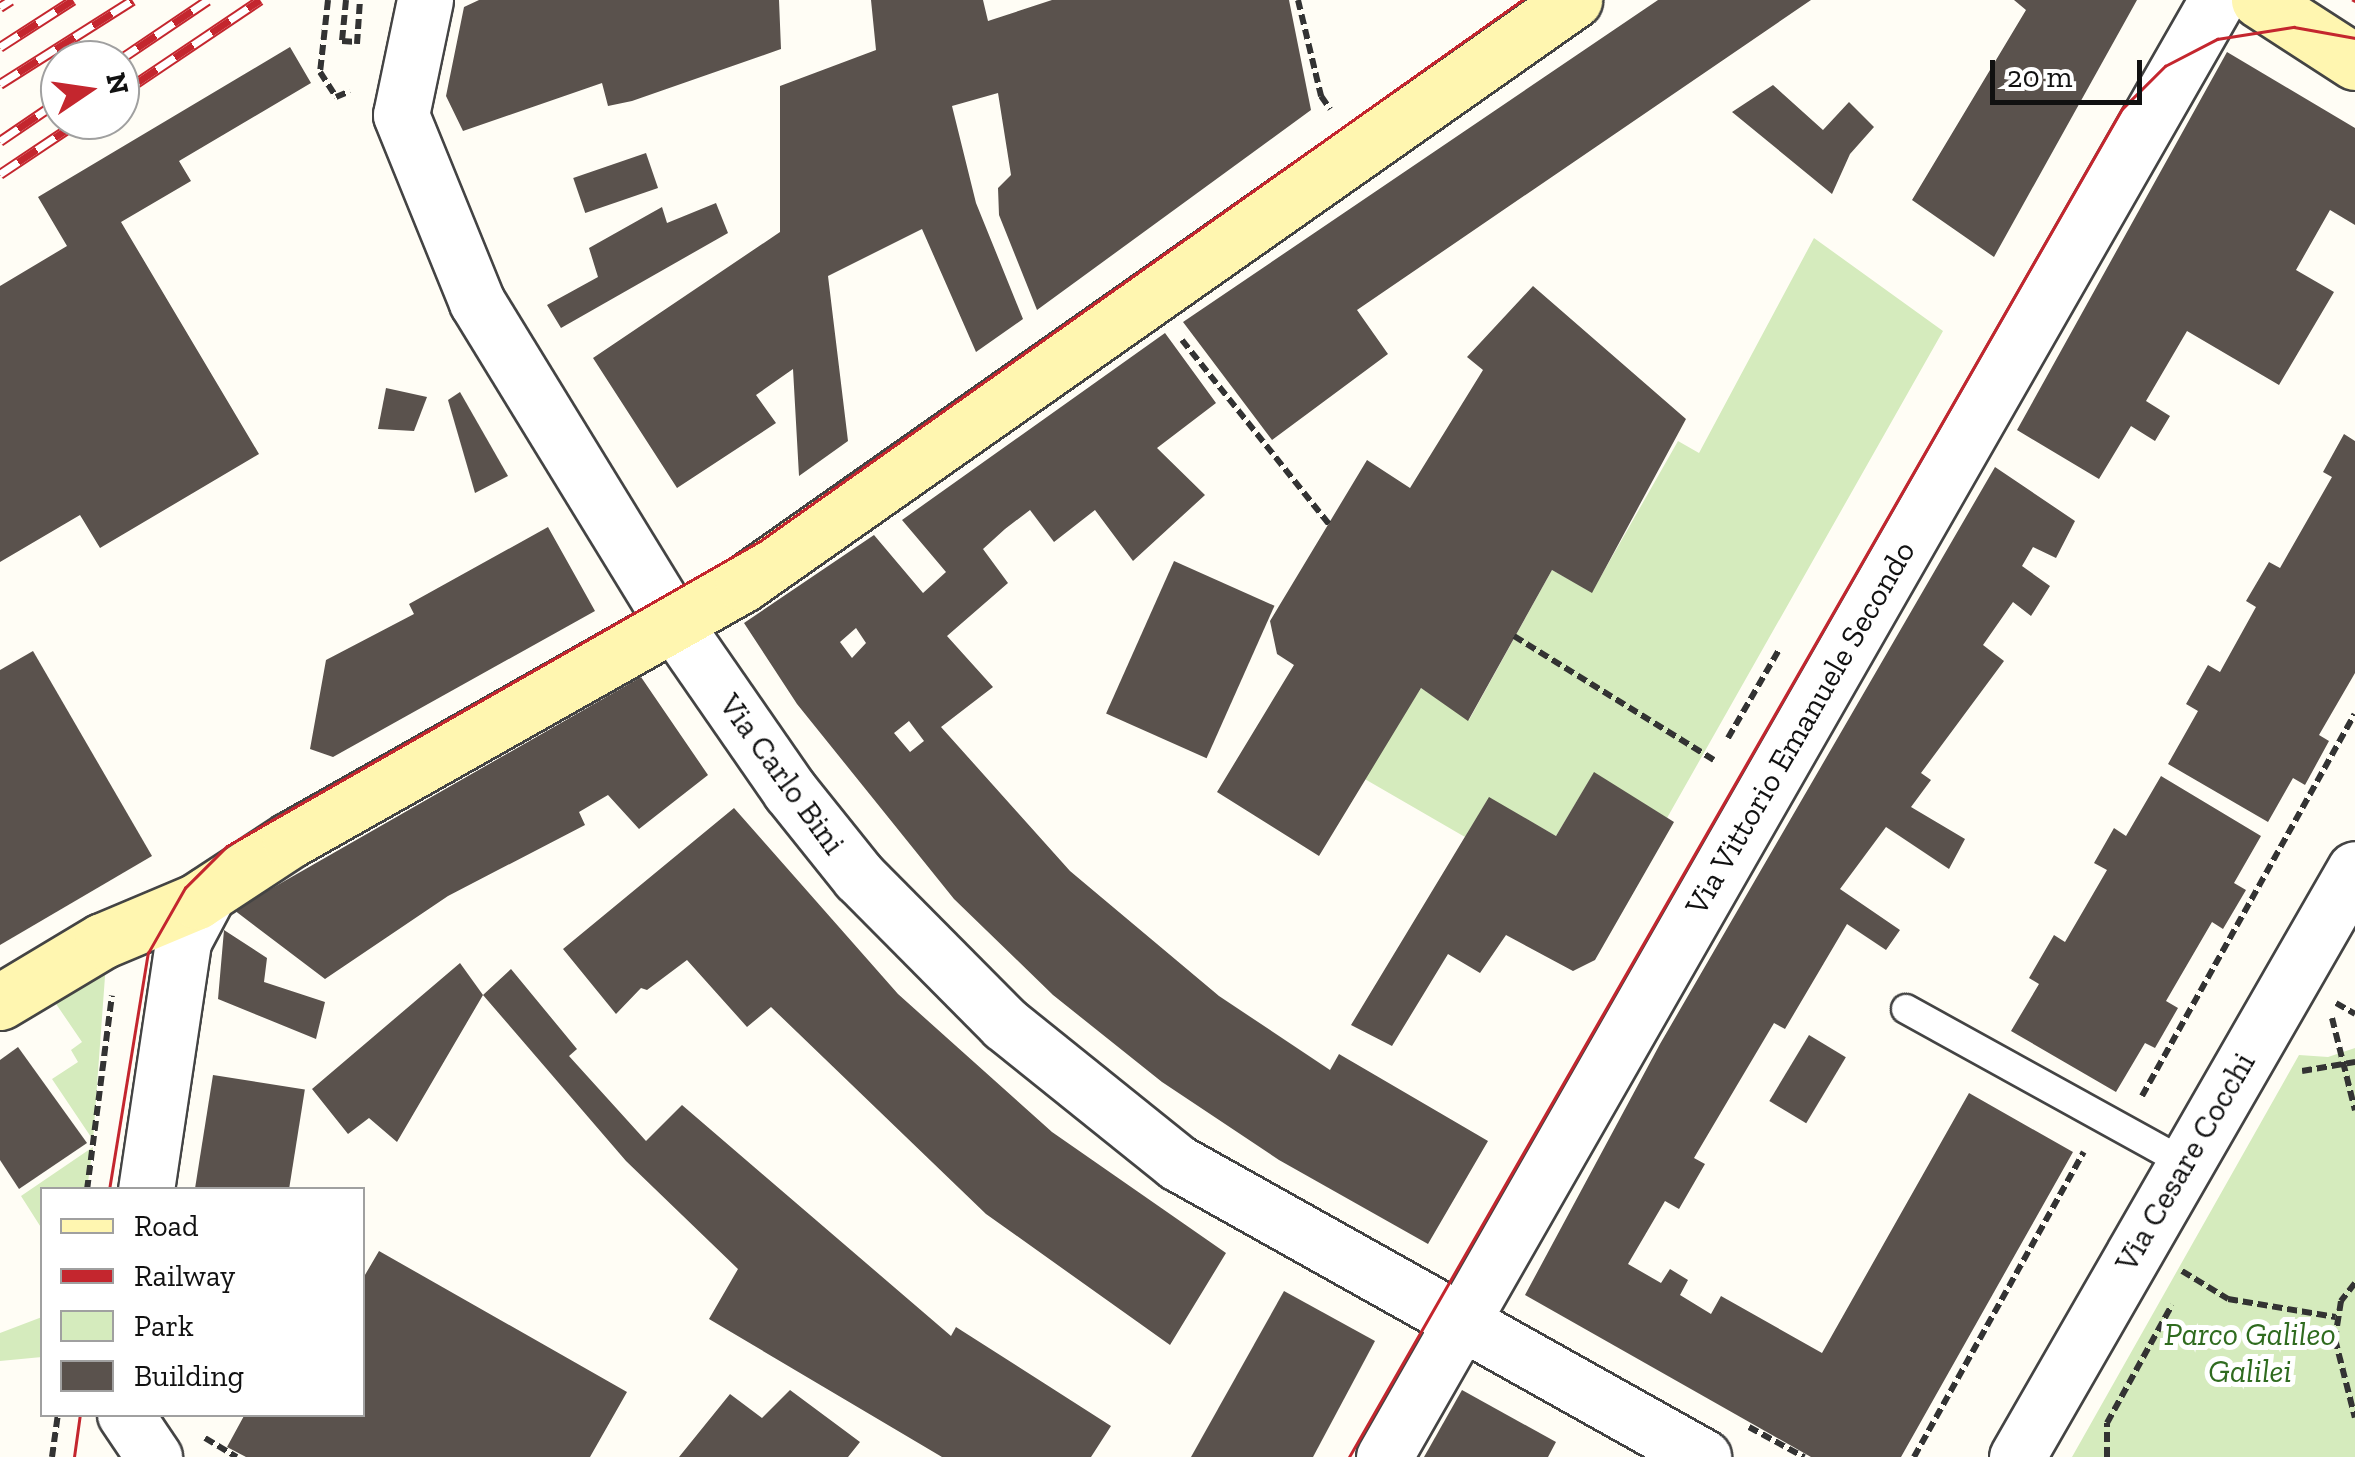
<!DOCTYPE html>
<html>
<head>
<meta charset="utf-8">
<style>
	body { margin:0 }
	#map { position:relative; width:2355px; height:1457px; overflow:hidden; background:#fffdf5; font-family:"Zilla Slab",serif }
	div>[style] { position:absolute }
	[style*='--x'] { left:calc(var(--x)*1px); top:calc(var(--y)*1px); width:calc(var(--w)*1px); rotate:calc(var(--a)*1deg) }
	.green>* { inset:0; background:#d5ebbd }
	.building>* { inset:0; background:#5a524d; transform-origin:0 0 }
	.path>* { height:6px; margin-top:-3px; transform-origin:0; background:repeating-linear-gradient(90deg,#333 0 10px,transparent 0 15px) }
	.roads { filter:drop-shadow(2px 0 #444) drop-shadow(-2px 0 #444) drop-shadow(0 2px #444) drop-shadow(0 -2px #444) }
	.lane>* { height:28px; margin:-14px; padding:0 14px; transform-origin:14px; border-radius:14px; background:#fff }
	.street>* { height:55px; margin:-27.5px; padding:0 27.5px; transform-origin:27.5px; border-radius:27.5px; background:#fff }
	.secondary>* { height:55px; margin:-27.5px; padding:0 27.5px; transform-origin:27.5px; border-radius:27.5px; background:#fff6b0 }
	.tram>* { height:2.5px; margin:-1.25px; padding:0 1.25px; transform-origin:1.25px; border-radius:1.25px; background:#c4262e }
	.rail>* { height:11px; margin-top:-5.5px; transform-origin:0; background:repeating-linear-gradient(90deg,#fff 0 22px,#c4262e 0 44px); box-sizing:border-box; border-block:2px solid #c4262e }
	span { translate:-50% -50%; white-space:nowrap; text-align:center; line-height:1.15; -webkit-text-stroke:10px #fff; paint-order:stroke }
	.street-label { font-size:32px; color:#111 }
	.park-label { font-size:32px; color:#2f6b1f; font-style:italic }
	.legend { position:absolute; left:40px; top:1187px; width:325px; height:230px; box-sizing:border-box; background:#fff; border:2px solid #a0a0a0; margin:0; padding:12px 18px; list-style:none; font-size:30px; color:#111 }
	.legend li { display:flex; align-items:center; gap:20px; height:50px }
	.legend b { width:50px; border:2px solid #a0a0a0 }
	.north { position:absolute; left:40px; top:40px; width:100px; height:100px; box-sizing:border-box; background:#fff; border:2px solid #a0a0a0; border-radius:50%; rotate:77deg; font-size:28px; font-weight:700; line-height:40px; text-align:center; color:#111 }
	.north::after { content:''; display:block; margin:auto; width:35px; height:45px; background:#c4262e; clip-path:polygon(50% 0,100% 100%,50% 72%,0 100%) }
	.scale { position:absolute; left:1990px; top:60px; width:152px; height:45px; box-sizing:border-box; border:5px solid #111; border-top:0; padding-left:12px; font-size:30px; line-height:35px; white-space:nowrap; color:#111; -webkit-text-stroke:8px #fff; paint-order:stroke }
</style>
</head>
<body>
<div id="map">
	<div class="green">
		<div style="clip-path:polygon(1814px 238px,1943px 331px,1667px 818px,1594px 773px,1556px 836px,1489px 798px,1465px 837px,1363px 778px,1421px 688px,1469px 720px,1552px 570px,1592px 592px,1678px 441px,1699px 453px)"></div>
		<div style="clip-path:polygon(106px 963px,93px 1140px,52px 1079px,78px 1062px,71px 1050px,82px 1042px,52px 998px)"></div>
		<div style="clip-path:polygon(2355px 1048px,2355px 1457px,2072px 1457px,2299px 1055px,2328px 1057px)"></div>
		<div style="clip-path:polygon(93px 1147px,87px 1189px,42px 1190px,42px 1229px,21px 1196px)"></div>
		<div style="clip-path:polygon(42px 1317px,42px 1357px,0 1361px,0 1333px)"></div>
	</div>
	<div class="building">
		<div style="clip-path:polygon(479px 0,779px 0,781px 49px,632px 101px,608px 106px,602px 83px,463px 131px,446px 96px,464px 7px)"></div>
		<div style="clip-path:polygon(871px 0,983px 0,988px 21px,1052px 0,1289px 0,1311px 110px,1037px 310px,999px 215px,998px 188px,1011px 175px,998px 93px,952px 106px,976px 203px,1023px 319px,976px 352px,922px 229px,828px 276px,848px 441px,799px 476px,793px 369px,756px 395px,776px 423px,677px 488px,593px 358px,780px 232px,780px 86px,876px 50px)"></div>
		<div style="clip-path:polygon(1658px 0,1811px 0,1357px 310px,1388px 354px,1272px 440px,1183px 322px)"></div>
		<div style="clip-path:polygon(2014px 0,2137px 0,1994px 257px,1912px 200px,2026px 10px)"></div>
		<div style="clip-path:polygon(290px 47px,311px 83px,179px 161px,191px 181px,121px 222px,259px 454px,100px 548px,80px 515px,0 562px,0 286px,67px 246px,38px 197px)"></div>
		<div style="clip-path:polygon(2227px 52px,2355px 128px,2355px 225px,2330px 210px,2296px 270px,2334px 292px,2279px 385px,2187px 331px,2146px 401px,2170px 416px,2155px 441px,2131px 426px,2099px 479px,2017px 430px)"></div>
		<div style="clip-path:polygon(1773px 85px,1823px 130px,1849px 102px,1874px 127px,1850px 154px,1832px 194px,1732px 112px)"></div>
		<div style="left:646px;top:153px;width:37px;height:77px;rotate:71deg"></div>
		<div style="clip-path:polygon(716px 203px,728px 233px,561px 328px,547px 305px,598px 277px,589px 248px,662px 207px,667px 223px)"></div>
		<div style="clip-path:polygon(1533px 286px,1686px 419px,1592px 593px,1552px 570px,1468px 721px,1421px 688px,1319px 856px,1217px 792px,1294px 665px,1277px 654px,1270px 621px,1367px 460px,1410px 488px,1483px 370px,1467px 357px)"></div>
		<div style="clip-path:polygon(evenodd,1165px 333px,1216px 403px,1157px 448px,1205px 495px,1133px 561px,1095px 510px,1054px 542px,1030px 510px,1005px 529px,983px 549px,1008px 583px,947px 636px,993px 687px,941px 727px,1070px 871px,1219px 996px,1330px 1070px,1339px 1054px,1488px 1141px,1428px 1244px,1279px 1160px,1162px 1082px,1053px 995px,954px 899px,797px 704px,744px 623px,874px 535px,923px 593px,946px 572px,902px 520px,1165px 333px,856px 628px,866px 643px,852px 658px,840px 642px,856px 628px,1165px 333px,909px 721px,924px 741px,910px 752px,894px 733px,909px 721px)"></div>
		<div style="clip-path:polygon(386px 388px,427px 397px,414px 431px,378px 429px)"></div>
		<div style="clip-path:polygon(460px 392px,508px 476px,475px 493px,448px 400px)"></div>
		<div style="clip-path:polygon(2344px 434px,2355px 441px,2355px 673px,2319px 735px,2329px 741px,2305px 785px,2293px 778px,2268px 822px,2168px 764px,2198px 711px,2186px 704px,2208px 665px,2220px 672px,2256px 607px,2246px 601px,2269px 562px,2280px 568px,2332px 477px,2323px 472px)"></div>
		<div style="clip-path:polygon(1995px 467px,2075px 521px,2056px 558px,2033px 547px,2022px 566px,2050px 586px,2031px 616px,2013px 602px,1983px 645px,2004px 661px,1921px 773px,1931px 780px,1911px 807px,1965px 839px,1949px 869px,1886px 827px,1840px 889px,1900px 930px,1886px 950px,1847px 924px,1785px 1029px,1774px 1023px,1736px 1087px,1694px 1158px,1705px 1164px,1679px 1209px,1665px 1201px,1628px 1264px,1661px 1283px,1670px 1269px,1688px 1280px,1680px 1295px,1711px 1314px,1721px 1296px,1822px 1353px,1969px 1093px,2073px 1152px,1901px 1457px,1811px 1457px,1525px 1295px,1660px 1044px)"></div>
		<div style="clip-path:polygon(548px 527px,595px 611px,333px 757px,310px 749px,326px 660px,414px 614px,409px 604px)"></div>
		<div style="left:1174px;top:561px;width:110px;height:167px;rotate:24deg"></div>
		<div style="clip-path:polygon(33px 651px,152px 856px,0 945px,0 670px)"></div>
		<div style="clip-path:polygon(641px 677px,708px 775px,639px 829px,608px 795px,579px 812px,585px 825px,448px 896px,325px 979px,234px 910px)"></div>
		<div style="clip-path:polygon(1594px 772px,1674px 822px,1595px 960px,1573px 971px,1506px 935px,1480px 973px,1448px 954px,1392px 1046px,1351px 1025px,1489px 797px,1556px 836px)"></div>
		<div style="clip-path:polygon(2161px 776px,2261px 836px,2234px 883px,2246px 890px,2223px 929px,2212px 922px,2166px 1001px,2178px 1008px,2155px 1048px,2145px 1043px,2116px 1092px,2011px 1031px,2039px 984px,2029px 978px,2054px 935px,2065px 942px,2107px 870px,2094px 863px,2114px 828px,2126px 836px)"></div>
		<div style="clip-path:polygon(734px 808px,898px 994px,1052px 1132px,1226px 1253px,1170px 1345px,986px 1214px,771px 1007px,747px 1027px,687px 960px,647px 990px,641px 988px,616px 1014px,563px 949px)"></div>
		<div style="clip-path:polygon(224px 930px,267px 958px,264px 982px,325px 1002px,316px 1039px,218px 999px)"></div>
		<div style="clip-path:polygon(460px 963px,483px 995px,511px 969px,577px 1049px,569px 1056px,646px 1141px,682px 1105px,951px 1336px,956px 1327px,1111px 1426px,1091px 1457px,942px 1457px,709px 1319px,738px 1269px,626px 1161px,483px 995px,397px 1142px,369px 1118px,348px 1134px,312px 1089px)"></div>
		<div style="left:1809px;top:1035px;width:43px;height:77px;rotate:31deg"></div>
		<div style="clip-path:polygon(18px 1047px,87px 1143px,19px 1189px,0 1160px,0 1060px)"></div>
		<div style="left:213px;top:1075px;width:93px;height:116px;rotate:9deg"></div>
		<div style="clip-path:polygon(379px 1251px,627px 1392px,590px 1457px,246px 1457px,227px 1447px,245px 1414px,362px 1414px,362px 1280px)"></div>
		<div style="clip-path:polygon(1284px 1291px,1375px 1341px,1313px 1457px,1191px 1457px)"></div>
		<div style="clip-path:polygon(790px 1390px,860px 1442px,848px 1457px,679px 1457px,730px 1394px,762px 1418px)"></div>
		<div style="clip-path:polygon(1462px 1390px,1556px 1442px,1548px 1457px,1424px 1457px)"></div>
	</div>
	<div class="path">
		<div style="--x:328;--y:0;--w:72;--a:96.3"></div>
		<div style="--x:320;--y:72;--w:30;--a:57"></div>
		<div style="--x:336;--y:97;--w:15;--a:-23"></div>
		<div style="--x:346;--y:0;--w:41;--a:95.6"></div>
		<div style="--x:342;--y:41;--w:15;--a:4"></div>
		<div style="--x:1298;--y:0;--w:99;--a:76.5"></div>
		<div style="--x:1321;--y:96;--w:16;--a:55"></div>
		<div style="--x:357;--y:44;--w:44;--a:-86.1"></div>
		<div style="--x:1182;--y:340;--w:236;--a:51.4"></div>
		<div style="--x:1514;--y:636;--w:235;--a:31.8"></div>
		<div style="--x:1728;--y:738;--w:104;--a:-60"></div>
		<div style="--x:2336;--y:1003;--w:22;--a:30"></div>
		<div style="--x:2332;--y:1018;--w:95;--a:76"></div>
		<div style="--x:2302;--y:1071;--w:54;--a:-9.6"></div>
		<div style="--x:2142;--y:1096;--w:437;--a:-60.9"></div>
		<div style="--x:87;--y:1190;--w:196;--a:-82.7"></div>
		<div style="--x:2182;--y:1271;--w:54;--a:31.3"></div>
		<div style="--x:2228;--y:1299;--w:109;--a:9.5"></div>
		<div style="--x:2355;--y:1283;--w:23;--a:128"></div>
		<div style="--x:2341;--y:1301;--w:38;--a:99"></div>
		<div style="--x:2335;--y:1339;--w:81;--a:75.8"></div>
		<div style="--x:1749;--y:1427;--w:63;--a:28.6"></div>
		<div style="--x:205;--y:1438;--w:37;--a:31"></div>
		<div style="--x:52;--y:1457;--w:43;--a:-82.1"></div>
		<div style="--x:1914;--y:1457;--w:349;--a:-60.9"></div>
		<div style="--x:2107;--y:1457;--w:34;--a:-90"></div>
		<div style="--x:2107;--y:1423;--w:135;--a:-61.2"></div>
	</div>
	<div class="roads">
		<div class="lane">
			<div style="--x:1906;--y:1009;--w:319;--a:28.9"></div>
		</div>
		<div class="street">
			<div style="--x:425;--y:0;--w:117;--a:101.8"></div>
			<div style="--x:401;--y:115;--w:202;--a:67.9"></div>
			<div style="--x:477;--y:302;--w:379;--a:58.5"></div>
			<div style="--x:675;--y:625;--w:202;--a:55.3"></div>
			<div style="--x:790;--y:791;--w:110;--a:51.3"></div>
			<div style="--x:859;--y:877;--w:207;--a:45.2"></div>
			<div style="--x:1005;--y:1024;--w:222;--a:38.8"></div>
			<div style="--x:1178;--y:1163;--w:602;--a:29.25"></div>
			<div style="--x:146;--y:1190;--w:252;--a:-81.5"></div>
			<div style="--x:183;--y:941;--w:53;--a:-62"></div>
			<div style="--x:125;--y:1414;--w:52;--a:56"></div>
			<div style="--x:1384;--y:1457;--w:1678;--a:-60.24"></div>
			<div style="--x:2017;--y:1457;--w:678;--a:-60.11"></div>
		</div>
		<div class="secondary">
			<div style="--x:2259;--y:0;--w:114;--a:32.9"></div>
			<div style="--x:0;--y:1002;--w:119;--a:-30.9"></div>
			<div style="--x:102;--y:941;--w:103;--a:-22.8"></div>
			<div style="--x:197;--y:901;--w:111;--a:-33.3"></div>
			<div style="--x:290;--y:840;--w:520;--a:-29.47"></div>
			<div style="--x:743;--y:584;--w:1016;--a:-35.1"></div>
		</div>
	</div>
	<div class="tram">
		<div style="--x:2353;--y:0;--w:2;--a:27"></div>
		<div style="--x:109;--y:1190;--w:240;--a:-80.7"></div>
		<div style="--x:148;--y:953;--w:75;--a:-60.4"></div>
		<div style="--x:185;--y:888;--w:59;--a:-45"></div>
		<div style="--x:227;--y:846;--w:614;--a:-29.78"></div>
		<div style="--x:760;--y:541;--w:935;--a:-35.37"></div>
		<div style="--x:74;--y:1457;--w:43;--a:-82.1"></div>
		<div style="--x:1349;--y:1457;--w:1554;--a:-60.17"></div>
		<div style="--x:2122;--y:109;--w:61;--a:-45"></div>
		<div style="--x:2165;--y:66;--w:59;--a:-27.4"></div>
		<div style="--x:2217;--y:39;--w:78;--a:-8.9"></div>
		<div style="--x:2294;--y:27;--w:62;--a:10.2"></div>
	</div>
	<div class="rail">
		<div style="--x:0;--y:7;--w:13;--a:-32"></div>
		<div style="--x:0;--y:47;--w:87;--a:-32.8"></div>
		<div style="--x:119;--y:60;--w:107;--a:-34"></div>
		<div style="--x:0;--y:84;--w:157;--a:-32.3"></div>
		<div style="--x:120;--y:94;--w:169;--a:-33.9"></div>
		<div style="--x:0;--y:141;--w:73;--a:-34.3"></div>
		<div style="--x:0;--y:174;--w:97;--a:-33.7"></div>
	</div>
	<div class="street-label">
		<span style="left:1800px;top:728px;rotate:-60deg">Via Vittorio Emanuele Secondo</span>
		<span style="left:782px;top:774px;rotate:54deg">Via Carlo Bini</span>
		<span style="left:2185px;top:1162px;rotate:-60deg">Via Cesare Cocchi</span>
	</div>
	<div class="park-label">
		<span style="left:2250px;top:1353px">Parco Galileo<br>Galilei</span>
	</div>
	<ul class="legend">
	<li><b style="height:12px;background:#fff6b0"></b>Road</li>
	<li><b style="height:12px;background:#c4262e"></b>Railway</li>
	<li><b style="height:28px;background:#d5ebbd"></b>Park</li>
	<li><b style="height:28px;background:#5a524d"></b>Building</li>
	</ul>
	<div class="north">N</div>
	<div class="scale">20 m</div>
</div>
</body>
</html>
